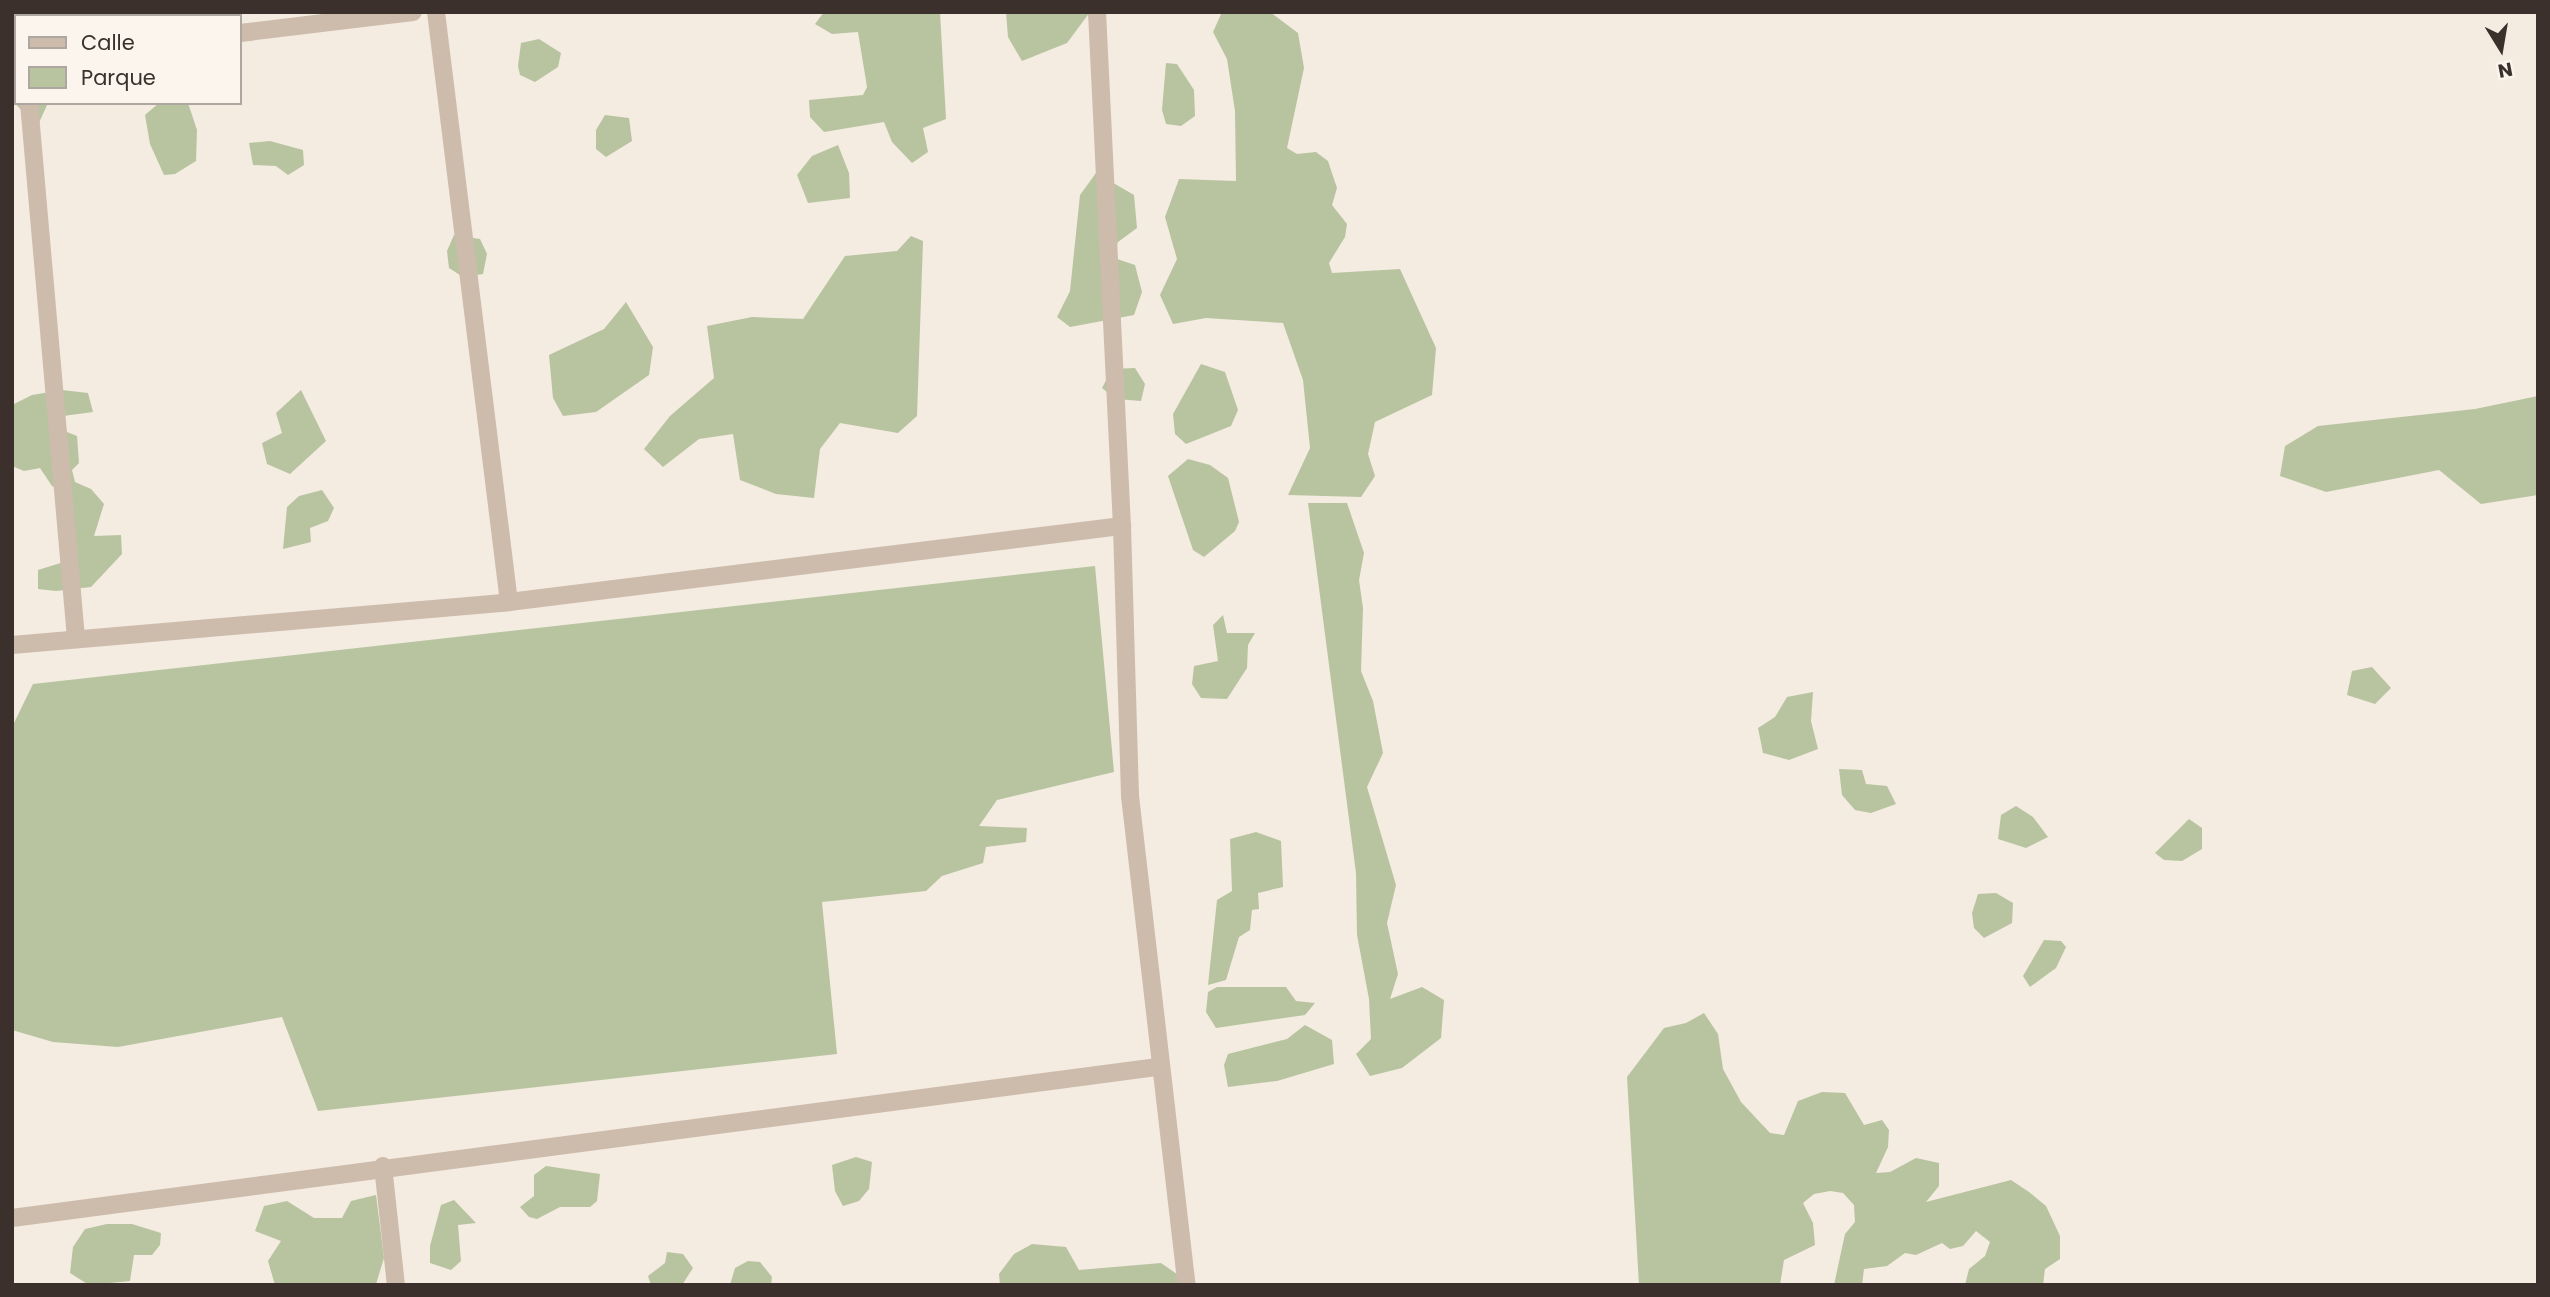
<!DOCTYPE html>
<html>
<head>
<meta charset="utf-8">
<style>
	body { margin:0 }
	#map { position:relative; width:2550px; height:1297px; overflow:hidden; background:#f4ebe1; font-family:Poppins,sans-serif }
	div>[style] { position:absolute }
	[style*='--x'] { left:calc(var(--x)*1px); top:calc(var(--y)*1px); width:calc(var(--w)*1px); rotate:calc(var(--a)*1deg) }
	.green>* { inset:0; background:#b8c4a0 }
	.minor>* { height:18px; margin:-9px; padding:0 9px; transform-origin:9px; border-radius:9px; background:#cdbbac }
	span { translate:-50% -50%; white-space:nowrap; text-align:center; line-height:1.15; -webkit-text-stroke:5px #fbf5ee; paint-order:stroke }
	.frame { position:absolute; inset:0; border:14px solid #3b302b; pointer-events:none }
	.legend { position:absolute; left:14px; top:14px; width:228px; height:91px; box-sizing:border-box; background:#fbf5ee; border:2px solid #aea6a0; margin:0; padding:9px 12px; list-style:none; font-size:21px; color:#3b302b }
	.legend li { display:flex; align-items:center; gap:14px; height:35px }
	.legend b { width:35px; border:2px solid #aea6a0 }
	.north { position:absolute; left:2466px; top:14px; width:70px; height:70px; -webkit-text-stroke:5px #fbf5ee; paint-order:stroke; rotate:169deg; font-size:19px; font-weight:700; line-height:28px; text-align:center; color:#3b302b }
	.north::after { content:''; display:block; margin:auto; width:24px; height:32px; background:#3b302b; clip-path:polygon(50% 0,100% 100%,50% 72%,0 100%) }
</style>
</head>
<body>
<div id="map">
	<div class="green">
		<div style="clip-path:polygon(12px 12px,101px 12px,16px 16px,12px 21px)"></div>
		<div style="clip-path:polygon(824px 12px,940px 12px,946px 119px,923px 128px,928px 152px,912px 163px,892px 142px,884px 122px,824px 132px,810px 117px,809px 100px,863px 95px,867px 87px,858px 32px,832px 34px,815px 24px)"></div>
		<div style="clip-path:polygon(1006px 12px,1090px 12px,1067px 43px,1022px 61px,1008px 37px)"></div>
		<div style="clip-path:polygon(1222px 12px,1270px 12px,1298px 33px,1304px 68px,1287px 148px,1297px 154px,1316px 152px,1328px 161px,1337px 188px,1332px 205px,1347px 224px,1345px 237px,1329px 263px,1332px 273px,1400px 269px,1436px 348px,1432px 395px,1375px 422px,1368px 454px,1375px 476px,1361px 497px,1288px 495px,1310px 448px,1303px 380px,1283px 323px,1206px 318px,1173px 324px,1160px 295px,1177px 259px,1165px 217px,1179px 179px,1236px 181px,1235px 111px,1227px 59px,1213px 32px)"></div>
		<div style="clip-path:polygon(539px 39px,561px 53px,558px 67px,535px 82px,520px 75px,518px 66px,521px 43px)"></div>
		<div style="clip-path:polygon(1166px 63px,1177px 64px,1194px 90px,1195px 116px,1181px 126px,1166px 124px,1162px 110px)"></div>
		<div style="clip-path:polygon(16px 79px,16px 103px,48px 103px,37px 127px,12px 100px)"></div>
		<div style="clip-path:polygon(159px 103px,188px 103px,197px 130px,196px 161px,175px 174px,164px 175px,150px 144px,145px 115px)"></div>
		<div style="clip-path:polygon(605px 115px,629px 118px,632px 141px,606px 157px,596px 149px,596px 130px)"></div>
		<div style="clip-path:polygon(270px 141px,303px 150px,304px 165px,288px 175px,276px 166px,253px 165px,249px 143px)"></div>
		<div style="clip-path:polygon(838px 145px,849px 173px,850px 198px,808px 203px,797px 175px,812px 156px)"></div>
		<div style="clip-path:polygon(1096px 173px,1134px 195px,1137px 228px,1118px 242px,1111px 257px,1135px 265px,1142px 292px,1134px 315px,1070px 327px,1057px 317px,1070px 291px,1080px 195px)"></div>
		<div style="clip-path:polygon(454px 235px,480px 239px,487px 254px,483px 274px,463px 277px,449px 268px,447px 251px)"></div>
		<div style="clip-path:polygon(911px 236px,923px 241px,917px 416px,898px 433px,840px 423px,820px 449px,814px 498px,776px 494px,740px 480px,733px 434px,699px 439px,663px 467px,644px 449px,670px 416px,714px 378px,707px 326px,752px 317px,803px 319px,845px 256px,897px 251px)"></div>
		<div style="clip-path:polygon(626px 302px,653px 347px,649px 375px,596px 412px,563px 416px,553px 398px,549px 355px,604px 329px)"></div>
		<div style="clip-path:polygon(1201px 364px,1225px 372px,1238px 410px,1231px 426px,1186px 444px,1175px 434px,1173px 414px)"></div>
		<div style="clip-path:polygon(1135px 368px,1145px 384px,1141px 401px,1116px 399px,1102px 388px,1112px 369px)"></div>
		<div style="clip-path:polygon(62px 390px,88px 393px,93px 412px,63px 416px,62px 430px,77px 436px,79px 463px,72px 470px,75px 482px,91px 489px,104px 504px,94px 536px,121px 535px,122px 554px,91px 587px,56px 591px,38px 589px,38px 570px,70px 560px,64px 491px,52px 486px,40px 468px,24px 471px,12px 466px,12px 405px,32px 395px)"></div>
		<div style="clip-path:polygon(301px 390px,326px 441px,290px 474px,267px 464px,262px 443px,282px 433px,276px 413px)"></div>
		<div style="clip-path:polygon(2538px 396px,2538px 495px,2481px 504px,2439px 470px,2326px 492px,2280px 476px,2285px 446px,2318px 426px,2475px 409px)"></div>
		<div style="clip-path:polygon(1188px 459px,1210px 465px,1228px 478px,1239px 522px,1235px 531px,1204px 557px,1193px 550px,1168px 476px)"></div>
		<div style="clip-path:polygon(322px 490px,334px 508px,328px 521px,310px 528px,311px 542px,283px 549px,287px 507px,299px 496px)"></div>
		<div style="clip-path:polygon(1308px 503px,1347px 503px,1364px 553px,1359px 580px,1363px 608px,1361px 671px,1373px 701px,1383px 753px,1367px 787px,1396px 885px,1387px 923px,1398px 974px,1390px 999px,1422px 987px,1444px 1000px,1441px 1038px,1402px 1068px,1370px 1076px,1356px 1054px,1371px 1039px,1369px 999px,1357px 935px,1356px 873px)"></div>
		<div style="clip-path:polygon(1095px 566px,1114px 772px,997px 800px,979px 826px,1027px 828px,1026px 842px,986px 847px,983px 863px,942px 876px,926px 891px,822px 902px,837px 1054px,318px 1111px,282px 1017px,118px 1047px,53px 1042px,12px 1030px,12px 727px,33px 684px)"></div>
		<div style="clip-path:polygon(1223px 615px,1227px 633px,1255px 633px,1248px 645px,1247px 668px,1227px 699px,1201px 698px,1192px 684px,1194px 666px,1218px 661px,1213px 625px)"></div>
		<div style="clip-path:polygon(2372px 667px,2391px 688px,2375px 704px,2347px 695px,2352px 671px)"></div>
		<div style="clip-path:polygon(1813px 692px,1811px 721px,1818px 749px,1789px 760px,1763px 753px,1758px 728px,1775px 717px,1787px 697px)"></div>
		<div style="clip-path:polygon(1839px 769px,1862px 770px,1866px 784px,1887px 786px,1896px 804px,1871px 813px,1855px 810px,1842px 795px)"></div>
		<div style="clip-path:polygon(2016px 806px,2033px 817px,2048px 837px,2026px 848px,1998px 839px,2001px 815px)"></div>
		<div style="clip-path:polygon(2189px 819px,2202px 828px,2202px 849px,2182px 861px,2164px 860px,2155px 853px)"></div>
		<div style="clip-path:polygon(1256px 832px,1281px 841px,1283px 887px,1258px 893px,1259px 909px,1252px 910px,1250px 930px,1239px 937px,1226px 980px,1208px 985px,1217px 900px,1232px 891px,1230px 839px)"></div>
		<div style="clip-path:polygon(1996px 893px,2013px 903px,2012px 923px,1984px 938px,1974px 928px,1972px 913px,1978px 894px)"></div>
		<div style="clip-path:polygon(2044px 940px,2061px 941px,2066px 947px,2056px 968px,2030px 987px,2023px 976px)"></div>
		<div style="clip-path:polygon(1217px 987px,1286px 987px,1296px 1001px,1315px 1003px,1305px 1015px,1216px 1028px,1206px 1012px,1208px 992px)"></div>
		<div style="clip-path:polygon(1704px 1013px,1718px 1034px,1723px 1069px,1741px 1102px,1770px 1133px,1784px 1135px,1798px 1101px,1822px 1092px,1845px 1093px,1864px 1125px,1882px 1120px,1889px 1130px,1888px 1147px,1876px 1173px,1890px 1172px,1916px 1158px,1939px 1163px,1939px 1186px,1926px 1202px,2011px 1180px,2029px 1192px,2046px 1206px,2060px 1236px,2060px 1259px,2045px 1269px,2043px 1285px,1965px 1285px,1969px 1269px,1985px 1256px,1990px 1242px,1976px 1231px,1963px 1246px,1950px 1249px,1942px 1243px,1916px 1255px,1905px 1253px,1887px 1266px,1864px 1269px,1862px 1285px,1834px 1285px,1845px 1234px,1855px 1222px,1854px 1205px,1843px 1193px,1830px 1191px,1814px 1194px,1803px 1203px,1813px 1223px,1815px 1245px,1784px 1260px,1780px 1285px,1639px 1285px,1627px 1077px,1664px 1028px,1686px 1023px)"></div>
		<div style="clip-path:polygon(1305px 1025px,1332px 1040px,1334px 1064px,1277px 1081px,1228px 1087px,1224px 1065px,1228px 1054px,1287px 1039px)"></div>
		<div style="clip-path:polygon(856px 1157px,872px 1162px,869px 1189px,859px 1201px,843px 1206px,835px 1191px,832px 1165px)"></div>
		<div style="clip-path:polygon(546px 1166px,600px 1174px,597px 1201px,590px 1207px,560px 1207px,537px 1219px,529px 1217px,520px 1207px,534px 1196px,534px 1175px)"></div>
		<div style="clip-path:polygon(376px 1195px,384px 1258px,376px 1284px,275px 1285px,268px 1261px,281px 1241px,255px 1231px,264px 1206px,287px 1201px,314px 1218px,342px 1218px,351px 1201px)"></div>
		<div style="clip-path:polygon(454px 1200px,476px 1223px,458px 1225px,461px 1261px,451px 1270px,430px 1263px,430px 1246px,441px 1205px)"></div>
		<div style="clip-path:polygon(107px 1224px,132px 1224px,161px 1233px,160px 1245px,152px 1255px,134px 1255px,130px 1281px,89px 1285px,70px 1273px,73px 1247px,85px 1229px)"></div>
		<div style="clip-path:polygon(1032px 1244px,1066px 1247px,1079px 1270px,1161px 1263px,1184px 1279px,1186px 1285px,1000px 1285px,999px 1274px,1014px 1254px)"></div>
		<div style="clip-path:polygon(667px 1252px,683px 1254px,693px 1268px,682px 1285px,651px 1285px,648px 1276px,665px 1263px)"></div>
		<div style="clip-path:polygon(748px 1261px,760px 1262px,772px 1277px,771px 1285px,730px 1285px,735px 1268px)"></div>
	</div>
	<div class="minor">
		<div style="--x:436;--y:12;--w:594;--a:82.95"></div>
		<div style="--x:1097;--y:12;--w:515;--a:87.22"></div>
		<div style="--x:1122;--y:526;--w:270;--a:88.3"></div>
		<div style="--x:1130;--y:796;--w:492;--a:83.4"></div>
		<div style="--x:240;--y:33;--w:174;--a:-6.9"></div>
		<div style="--x:12;--y:61;--w:4;--a:-14"></div>
		<div style="--x:29;--y:103;--w:537;--a:84.98"></div>
		<div style="--x:12;--y:645;--w:499;--a:-4.9"></div>
		<div style="--x:509;--y:602;--w:618;--a:-7.07"></div>
		<div style="--x:383;--y:1166;--w:120;--a:83.8"></div>
		<div style="--x:12;--y:1218;--w:1156;--a:-7.51"></div>
	</div>
	<div class="frame"></div>
	<ul class="legend">
	<li><b style="height:9px;background:#cdbbac"></b>Calle</li>
	<li><b style="height:19px;background:#b8c4a0"></b>Parque</li>
	</ul>
	<div class="north">N</div>
</div>
</body>
</html>
